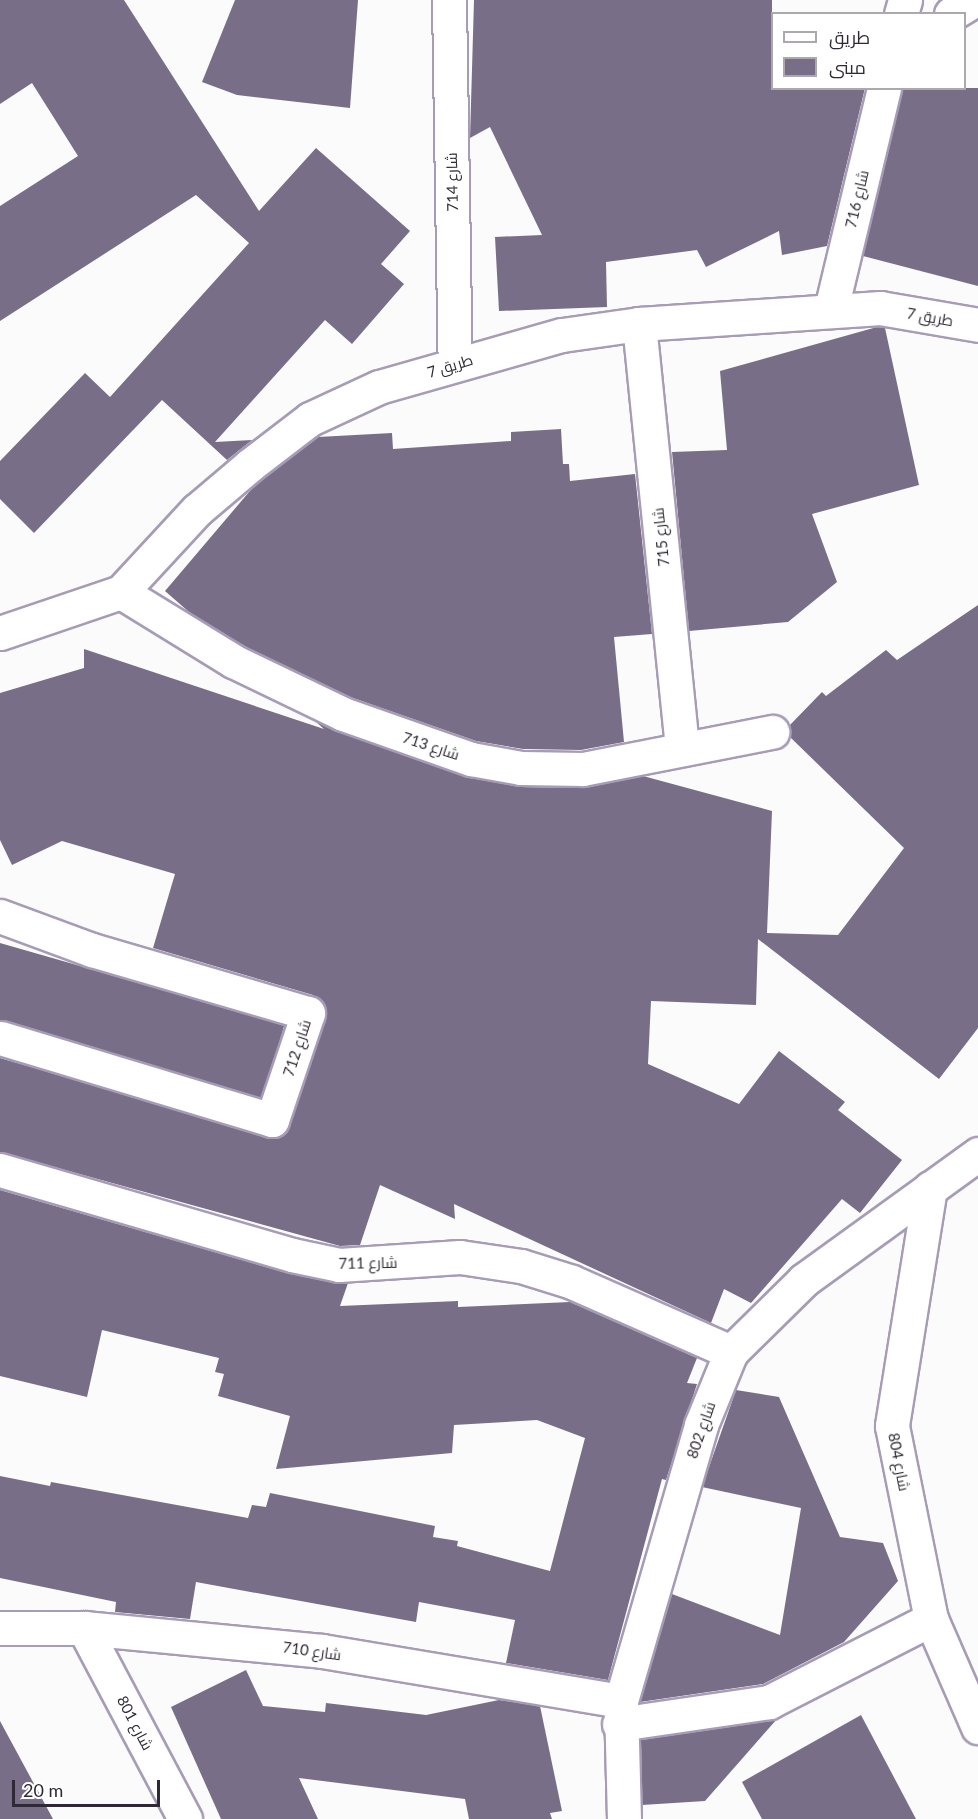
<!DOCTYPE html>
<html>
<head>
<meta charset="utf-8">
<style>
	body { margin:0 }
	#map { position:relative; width:978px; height:1819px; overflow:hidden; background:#fbfbfb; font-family:Lato,Cairo,sans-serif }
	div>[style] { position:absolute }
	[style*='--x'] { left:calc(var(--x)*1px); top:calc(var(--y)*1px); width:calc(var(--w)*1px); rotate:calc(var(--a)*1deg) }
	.building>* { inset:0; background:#796e87; transform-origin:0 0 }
	.roads { filter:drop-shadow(2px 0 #a79cb7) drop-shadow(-2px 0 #a79cb7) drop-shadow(0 2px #a79cb7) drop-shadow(0 -2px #a79cb7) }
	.minor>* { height:33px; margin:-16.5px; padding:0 16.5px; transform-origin:16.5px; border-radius:16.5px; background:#fff }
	span { translate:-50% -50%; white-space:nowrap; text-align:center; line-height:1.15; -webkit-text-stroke:6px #fff; paint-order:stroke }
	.street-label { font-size:15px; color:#2e2934 }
	.legend { position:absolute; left:771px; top:12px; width:195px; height:78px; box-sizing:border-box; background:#fff; border:2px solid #aba9ae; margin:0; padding:8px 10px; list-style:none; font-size:18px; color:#2e2934 }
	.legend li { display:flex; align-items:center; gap:12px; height:30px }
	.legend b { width:30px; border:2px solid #aba9ae }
	.scale { position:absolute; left:12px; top:1780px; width:148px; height:27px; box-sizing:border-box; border:3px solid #2e2934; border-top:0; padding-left:8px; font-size:18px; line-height:21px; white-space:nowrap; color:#2e2934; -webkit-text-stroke:4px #fff; paint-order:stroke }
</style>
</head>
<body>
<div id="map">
	<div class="building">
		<div style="clip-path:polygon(0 0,124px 0,259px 211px,316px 148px,410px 231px,381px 264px,404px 284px,352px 344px,325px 320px,215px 442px,252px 440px,227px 460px,162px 400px,34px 533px,0 499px,0 461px,85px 373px,110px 397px,249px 243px,196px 195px,0 321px,0 206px,78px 156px,32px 83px,0 104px)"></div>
		<div style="clip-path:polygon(235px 0,358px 0,350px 108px,237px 95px,202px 82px)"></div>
		<div style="clip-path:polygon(474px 0,772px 0,772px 88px,865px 88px,827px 246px,782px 255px,779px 231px,706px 267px,697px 250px,606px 262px,607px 307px,499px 311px,495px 237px,542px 235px,490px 127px,470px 138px)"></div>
		<div style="clip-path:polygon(902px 88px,978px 88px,978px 286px,863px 256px)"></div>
		<div style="clip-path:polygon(877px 327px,885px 328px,919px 485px,812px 514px,837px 582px,788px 622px,689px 631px,672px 452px,727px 450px,720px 371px)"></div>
		<div style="clip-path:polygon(561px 429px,563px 464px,569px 464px,570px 481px,635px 474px,652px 634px,614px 637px,624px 742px,581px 750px,523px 749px,476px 741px,350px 697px,242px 645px,189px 612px,165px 591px,255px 485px,318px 437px,392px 433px,393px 449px,511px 441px,511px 432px)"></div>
		<div style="clip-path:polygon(978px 605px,978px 1028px,939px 1079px,758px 939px,756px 1005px,651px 1001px,648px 1064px,739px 1104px,779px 1051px,845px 1102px,838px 1110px,902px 1160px,860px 1213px,842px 1199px,751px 1303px,724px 1289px,711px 1323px,454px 1204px,455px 1219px,380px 1185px,360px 1245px,340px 1246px,0 1152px,0 1058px,277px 1138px,290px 1126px,326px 1010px,313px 995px,153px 948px,175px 874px,62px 841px,12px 865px,0 840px,0 693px,84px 668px,84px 649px,324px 729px,315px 721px,468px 777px,521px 787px,583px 788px,643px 776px,772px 811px,767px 933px,838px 935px,904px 848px,790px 737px,789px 726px,822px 692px,826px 696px,886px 650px,897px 660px)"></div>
		<div style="left:0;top:943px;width:296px;height:77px;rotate:16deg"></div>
		<div style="clip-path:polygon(0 1190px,287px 1273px,348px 1283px,340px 1306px,458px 1301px,458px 1307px,570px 1302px,697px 1358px,687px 1383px,697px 1384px,666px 1480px,662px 1479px,608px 1680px,506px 1663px,515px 1620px,419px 1602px,416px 1622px,196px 1582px,190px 1619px,115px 1612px,116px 1602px,0 1578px,0 1476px,50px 1486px,51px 1482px,248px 1518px,252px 1505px,266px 1507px,270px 1493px,435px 1526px,433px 1537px,458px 1541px,457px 1546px,550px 1571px,585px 1438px,537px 1420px,454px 1425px,452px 1453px,276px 1469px,290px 1416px,218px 1396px,224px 1374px,215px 1372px,219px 1358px,102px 1330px,87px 1397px,0 1376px)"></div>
		<div style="clip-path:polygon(736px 1390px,779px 1397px,840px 1537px,883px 1543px,898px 1581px,844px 1642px,763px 1684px,640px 1702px,672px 1594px,780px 1635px,801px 1508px,702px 1487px)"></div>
		<div style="clip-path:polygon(246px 1670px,263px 1706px,325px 1712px,326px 1703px,426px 1715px,499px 1700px,540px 1706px,562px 1811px,550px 1813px,552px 1819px,469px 1819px,465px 1799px,299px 1778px,318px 1819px,221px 1819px,171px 1707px)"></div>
		<div style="clip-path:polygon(861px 1715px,916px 1819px,762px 1819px,742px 1782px)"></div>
		<div style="clip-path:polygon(777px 1719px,705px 1801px,642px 1805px,641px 1740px)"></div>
		<div style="clip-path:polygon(0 1721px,53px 1819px,0 1819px)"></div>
	</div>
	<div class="roads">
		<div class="minor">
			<div style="--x:449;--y:0;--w:364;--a:89.1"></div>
			<div style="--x:901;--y:14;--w:15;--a:-74"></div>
			<div style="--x:951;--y:14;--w:27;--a:-31"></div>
			<div style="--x:831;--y:309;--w:227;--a:-76.5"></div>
			<div style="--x:639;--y:324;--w:427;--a:84.2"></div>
			<div style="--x:121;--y:592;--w:132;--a:31.6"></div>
			<div style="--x:233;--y:661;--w:122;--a:25.7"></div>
			<div style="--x:343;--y:714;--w:136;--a:19.4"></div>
			<div style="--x:471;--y:759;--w:51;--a:10.2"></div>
			<div style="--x:521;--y:768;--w:62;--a:0.9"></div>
			<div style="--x:583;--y:769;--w:193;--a:-11.1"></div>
			<div style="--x:0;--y:633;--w:128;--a:-18.7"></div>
			<div style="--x:121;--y:592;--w:112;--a:-47.2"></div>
			<div style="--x:197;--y:510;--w:70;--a:-40.3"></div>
			<div style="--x:250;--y:465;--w:76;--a:-37.5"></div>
			<div style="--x:310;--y:419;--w:76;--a:-24.9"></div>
			<div style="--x:379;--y:387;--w:190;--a:-15.9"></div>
			<div style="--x:562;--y:335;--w:78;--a:-8.1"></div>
			<div style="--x:639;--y:324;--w:242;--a:-3.8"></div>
			<div style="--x:880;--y:308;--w:99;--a:9.8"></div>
			<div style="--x:0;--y:916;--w:98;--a:20.3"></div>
			<div style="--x:92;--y:950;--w:225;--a:16.3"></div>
			<div style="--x:308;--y:1013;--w:113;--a:108.6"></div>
			<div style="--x:272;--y:1120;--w:284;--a:-163.2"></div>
			<div style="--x:0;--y:1170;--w:304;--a:16.2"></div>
			<div style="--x:292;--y:1255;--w:48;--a:12"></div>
			<div style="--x:339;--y:1265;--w:121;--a:-3.8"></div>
			<div style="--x:460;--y:1257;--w:62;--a:8.4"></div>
			<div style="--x:521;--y:1266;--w:53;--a:17.4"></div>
			<div style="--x:572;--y:1282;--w:174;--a:23.8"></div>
			<div style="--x:930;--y:1188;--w:241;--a:99.1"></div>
			<div style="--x:892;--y:1426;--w:197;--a:78.6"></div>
			<div style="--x:931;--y:1619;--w:118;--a:66.5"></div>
			<div style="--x:0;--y:1628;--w:84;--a:0"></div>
			<div style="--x:84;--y:1628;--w:239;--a:5.5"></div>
			<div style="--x:322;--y:1651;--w:303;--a:9.5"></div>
			<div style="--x:84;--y:1628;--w:216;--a:62.1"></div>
			<div style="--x:619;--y:1724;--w:152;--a:-8.3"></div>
			<div style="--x:769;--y:1702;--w:182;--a:-27.1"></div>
			<div style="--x:624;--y:1819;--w:118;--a:-91.5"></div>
			<div style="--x:621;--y:1701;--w:287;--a:-73.8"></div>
			<div style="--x:701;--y:1425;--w:79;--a:-67.7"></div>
			<div style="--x:731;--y:1352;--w:103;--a:-44.6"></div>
			<div style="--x:804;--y:1280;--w:215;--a:-35.9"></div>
		</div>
	</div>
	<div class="street-label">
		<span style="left:452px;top:182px;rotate:-91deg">شارع 714</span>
		<span style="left:857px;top:199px;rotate:-77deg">شارع 716</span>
		<span style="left:930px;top:317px;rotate:10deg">7 طريق</span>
		<span style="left:450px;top:366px;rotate:-17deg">7 طريق</span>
		<span style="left:661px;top:537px;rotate:-96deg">شارع 715</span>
		<span style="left:431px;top:746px;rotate:18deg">شارع 713</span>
		<span style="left:297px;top:1048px;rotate:-72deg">شارع 712</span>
		<span style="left:368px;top:1263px;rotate:-1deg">شارع 711</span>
		<span style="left:701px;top:1430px;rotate:-71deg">شارع 802</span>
		<span style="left:899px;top:1462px;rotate:79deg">شارع 804</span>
		<span style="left:312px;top:1651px;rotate:8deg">شارع 710</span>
		<span style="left:135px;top:1723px;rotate:62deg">شارع 801</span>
	</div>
	<ul class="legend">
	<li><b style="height:8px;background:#fff"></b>طريق</li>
	<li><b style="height:16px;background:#796e87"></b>مبنى</li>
	</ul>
	<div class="scale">20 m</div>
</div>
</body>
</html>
